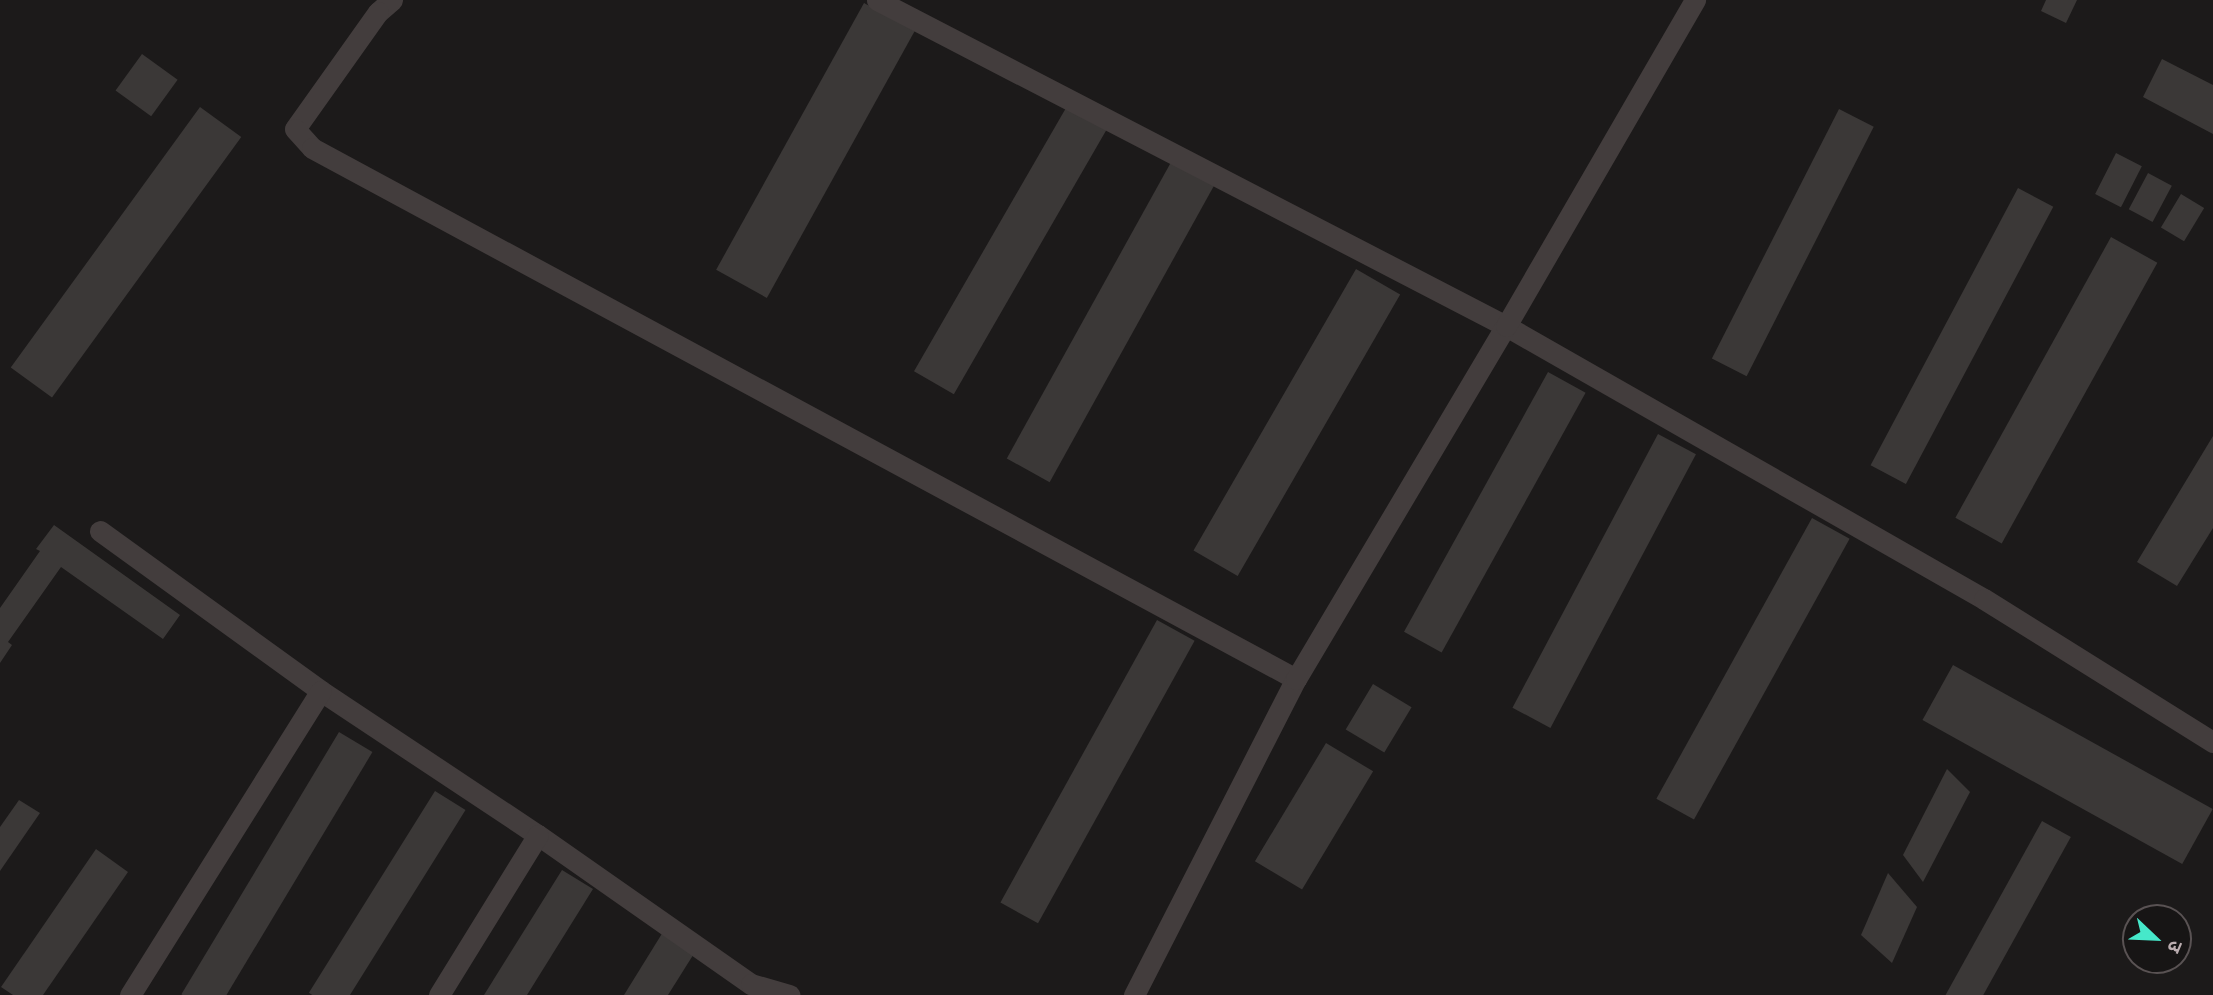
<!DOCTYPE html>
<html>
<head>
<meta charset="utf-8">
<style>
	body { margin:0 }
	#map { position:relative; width:2213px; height:995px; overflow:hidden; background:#1c1a1a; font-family:Jost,"Noto Sans Devanagari",sans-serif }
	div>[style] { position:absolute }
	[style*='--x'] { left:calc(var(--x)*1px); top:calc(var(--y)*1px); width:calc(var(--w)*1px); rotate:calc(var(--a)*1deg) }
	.building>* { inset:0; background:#3b3837; transform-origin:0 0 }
	.minor>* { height:21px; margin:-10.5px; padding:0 10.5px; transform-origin:10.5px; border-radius:10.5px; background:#433d3d }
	span { translate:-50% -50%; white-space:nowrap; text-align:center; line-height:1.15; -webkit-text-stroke:6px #171515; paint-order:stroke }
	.north { position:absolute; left:2122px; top:904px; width:70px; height:70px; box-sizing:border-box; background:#171515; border:2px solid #595253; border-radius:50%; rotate:113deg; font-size:19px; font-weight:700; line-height:28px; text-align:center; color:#bbadb0 }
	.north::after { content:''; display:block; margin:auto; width:24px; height:32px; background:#46e8ca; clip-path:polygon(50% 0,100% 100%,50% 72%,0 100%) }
</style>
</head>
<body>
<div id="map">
	<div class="building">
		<div style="clip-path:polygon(2046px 0,2077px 0,2066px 23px,2041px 11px)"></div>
		<div style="left:864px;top:3px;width:58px;height:305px;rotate:29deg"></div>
		<div style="left:142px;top:54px;width:44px;height:45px;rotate:36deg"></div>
		<div style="clip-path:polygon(2162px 59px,2213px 85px,2213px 134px,2143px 97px)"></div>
		<div style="left:1070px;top:101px;width:46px;height:312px;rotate:30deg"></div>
		<div style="left:200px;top:107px;width:51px;height:322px;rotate:36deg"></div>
		<div style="left:1839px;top:109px;width:39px;height:280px;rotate:27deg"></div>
		<div style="left:2116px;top:153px;width:29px;height:46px;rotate:27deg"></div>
		<div style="left:1175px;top:155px;width:49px;height:347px;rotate:29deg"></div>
		<div style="left:2148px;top:173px;width:27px;height:41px;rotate:28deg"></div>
		<div style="left:2018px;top:188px;width:40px;height:314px;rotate:28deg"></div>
		<div style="left:2181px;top:194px;width:27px;height:39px;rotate:31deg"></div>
		<div style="left:2111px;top:237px;width:53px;height:321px;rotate:29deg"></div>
		<div style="left:1356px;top:269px;width:51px;height:325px;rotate:30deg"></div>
		<div style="left:1548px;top:372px;width:43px;height:297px;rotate:29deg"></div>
		<div style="left:1658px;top:434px;width:43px;height:310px;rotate:28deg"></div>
		<div style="clip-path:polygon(2213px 436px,2213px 528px,2177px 586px,2137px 562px)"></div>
		<div style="left:1812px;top:518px;width:43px;height:321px;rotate:29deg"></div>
		<div style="clip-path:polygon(54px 525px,180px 615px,163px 639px,61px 567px,8px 642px,12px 645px,0 663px,0 608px,40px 551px,36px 549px)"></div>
		<div style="left:1157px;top:620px;width:43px;height:323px;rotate:29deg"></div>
		<div style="left:1953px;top:665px;width:297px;height:63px;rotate:29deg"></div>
		<div style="left:1373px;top:684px;width:45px;height:53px;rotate:31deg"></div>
		<div style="left:339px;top:732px;width:39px;height:306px;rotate:31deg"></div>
		<div style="left:1326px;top:743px;width:55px;height:138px;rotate:31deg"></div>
		<div style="clip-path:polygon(1947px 769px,1970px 792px,1923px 882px,1903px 855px)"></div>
		<div style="left:435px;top:791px;width:36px;height:238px;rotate:32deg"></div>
		<div style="clip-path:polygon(19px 800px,40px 813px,0 871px,0 827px)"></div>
		<div style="left:2042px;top:821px;width:33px;height:199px;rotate:29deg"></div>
		<div style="clip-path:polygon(96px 849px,128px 872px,43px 995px,13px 995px,1px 987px)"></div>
		<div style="clip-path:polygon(562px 870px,593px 889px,527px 995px,484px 995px)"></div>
		<div style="clip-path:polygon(1888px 873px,1917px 907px,1892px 963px,1861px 935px)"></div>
		<div style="clip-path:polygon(663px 932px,695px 952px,668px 995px,624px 995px)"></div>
	</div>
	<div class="minor">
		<div style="--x:392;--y:0;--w:18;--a:139"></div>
		<div style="--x:378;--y:12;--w:143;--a:125.4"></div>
		<div style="--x:295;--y:129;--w:25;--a:48"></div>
		<div style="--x:312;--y:148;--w:1118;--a:28.35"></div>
		<div style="--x:877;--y:0;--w:708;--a:27.4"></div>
		<div style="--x:1506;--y:326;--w:550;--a:29.73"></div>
		<div style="--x:1984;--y:599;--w:270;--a:32"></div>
		<div style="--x:100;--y:531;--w:273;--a:35.9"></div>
		<div style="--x:321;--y:691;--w:260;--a:33.6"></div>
		<div style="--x:538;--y:835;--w:260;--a:35"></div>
		<div style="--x:751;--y:984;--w:40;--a:16"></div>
		<div style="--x:130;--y:995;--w:359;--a:-57.9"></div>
		<div style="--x:439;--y:995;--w:188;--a:-58.3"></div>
		<div style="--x:1134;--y:995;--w:355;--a:-62.9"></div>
		<div style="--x:1296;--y:679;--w:411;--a:-59.3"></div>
		<div style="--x:1506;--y:326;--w:377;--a:-59.9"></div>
	</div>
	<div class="north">उ</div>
</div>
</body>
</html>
